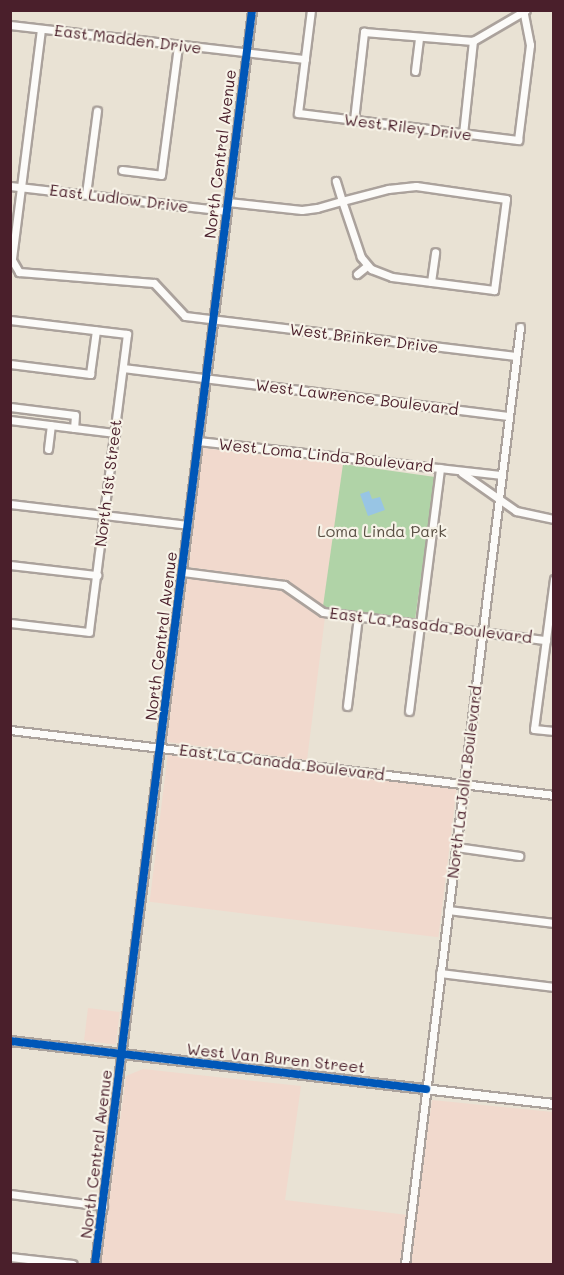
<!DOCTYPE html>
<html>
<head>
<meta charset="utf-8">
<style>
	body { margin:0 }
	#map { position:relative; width:564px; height:1275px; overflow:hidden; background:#e9e2d4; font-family:Mali,sans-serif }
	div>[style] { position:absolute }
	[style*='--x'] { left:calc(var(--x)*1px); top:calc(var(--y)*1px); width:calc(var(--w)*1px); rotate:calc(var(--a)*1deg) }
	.built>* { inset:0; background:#f1d9cd; transform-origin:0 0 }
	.green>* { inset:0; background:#b0d3a7; transform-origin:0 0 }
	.water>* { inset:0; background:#98c5e4 }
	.roads { filter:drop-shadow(2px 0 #aba29c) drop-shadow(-2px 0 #aba29c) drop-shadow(0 2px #aba29c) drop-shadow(0 -2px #aba29c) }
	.minor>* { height:7px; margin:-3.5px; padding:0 3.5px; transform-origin:3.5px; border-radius:3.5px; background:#fcfbf9 }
	.major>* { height:8px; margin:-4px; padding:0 4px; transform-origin:4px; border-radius:4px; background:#fcfbf9 }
	.cycleway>* { height:8px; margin:-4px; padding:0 4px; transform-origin:4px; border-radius:4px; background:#0057b8 }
	span { translate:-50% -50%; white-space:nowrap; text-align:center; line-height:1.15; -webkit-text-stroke:4.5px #f7f3e8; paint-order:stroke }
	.street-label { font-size:16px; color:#4a1f2b }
	.park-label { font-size:16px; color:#5a5145 }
	.frame { position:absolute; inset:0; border:12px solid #4a1f2b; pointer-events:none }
</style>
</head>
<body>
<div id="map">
	<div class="built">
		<div style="clip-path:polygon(203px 448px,343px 464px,326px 609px,279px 580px,189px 567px)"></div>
		<div style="clip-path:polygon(187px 578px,283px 589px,325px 617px,307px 760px,167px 742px)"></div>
		<div style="left:168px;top:752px;width:291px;height:151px;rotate:7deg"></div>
		<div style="left:88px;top:1008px;width:32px;height:33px;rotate:7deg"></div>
		<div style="clip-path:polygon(143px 1069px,301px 1086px,285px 1200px,416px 1216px,432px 1100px,553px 1112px,553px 1264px,101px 1264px,126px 1076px)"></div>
	</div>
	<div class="green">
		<div style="left:343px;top:464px;width:93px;height:146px;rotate:8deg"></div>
	</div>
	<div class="water">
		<div style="clip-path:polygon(369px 491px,372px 499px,380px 497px,385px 510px,368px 516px,360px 494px)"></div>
	</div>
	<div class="roads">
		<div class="minor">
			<div style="--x:311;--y:10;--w:104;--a:97.2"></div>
			<div style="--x:298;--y:113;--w:222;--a:7"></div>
			<div style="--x:518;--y:140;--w:96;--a:-82.8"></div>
			<div style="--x:530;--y:45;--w:33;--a:-101"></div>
			<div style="--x:10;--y:25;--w:297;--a:6.6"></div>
			<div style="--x:41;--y:29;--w:233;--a:97.2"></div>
			<div style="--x:12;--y:260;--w:14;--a:60"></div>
			<div style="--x:19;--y:272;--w:135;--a:4.7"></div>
			<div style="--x:154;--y:283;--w:45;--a:46.8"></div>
			<div style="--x:185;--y:316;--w:333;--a:6.9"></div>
			<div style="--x:415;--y:71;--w:33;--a:-83"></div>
			<div style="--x:354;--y:120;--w:89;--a:-83.5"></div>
			<div style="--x:364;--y:32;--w:109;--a:4.7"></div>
			<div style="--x:473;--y:41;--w:61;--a:-30.3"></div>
			<div style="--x:463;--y:134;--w:94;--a:-83.9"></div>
			<div style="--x:122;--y:170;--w:39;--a:7"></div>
			<div style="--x:161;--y:175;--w:131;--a:-82.5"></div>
			<div style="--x:10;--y:186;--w:218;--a:6.6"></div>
			<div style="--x:86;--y:194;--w:84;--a:-82.5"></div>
			<div style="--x:228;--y:202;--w:74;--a:6.2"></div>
			<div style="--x:302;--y:210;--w:15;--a:-8"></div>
			<div style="--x:317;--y:208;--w:26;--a:-16"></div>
			<div style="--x:342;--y:201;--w:48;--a:-14.6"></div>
			<div style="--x:388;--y:189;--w:28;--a:-6"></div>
			<div style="--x:416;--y:186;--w:91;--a:8.2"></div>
			<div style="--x:506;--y:199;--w:92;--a:97.5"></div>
			<div style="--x:494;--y:290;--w:103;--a:-172.7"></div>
			<div style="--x:392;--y:277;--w:22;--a:-159"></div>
			<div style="--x:371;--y:269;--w:16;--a:-130"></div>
			<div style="--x:361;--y:257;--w:59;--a:-108.7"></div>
			<div style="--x:342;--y:201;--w:21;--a:-107"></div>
			<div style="--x:357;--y:274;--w:13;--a:-39"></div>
			<div style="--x:431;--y:282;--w:30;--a:-82"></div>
			<div style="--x:10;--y:320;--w:118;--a:6.8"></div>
			<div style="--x:127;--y:334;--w:300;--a:97.3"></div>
			<div style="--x:89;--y:632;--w:80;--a:-173.5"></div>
			<div style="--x:10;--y:364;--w:81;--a:7.1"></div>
			<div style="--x:90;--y:374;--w:44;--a:-82.2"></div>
			<div style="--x:123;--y:368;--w:388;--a:7.1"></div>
			<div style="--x:10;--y:407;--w:65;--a:7"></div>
			<div style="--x:75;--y:415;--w:13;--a:94"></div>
			<div style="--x:10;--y:420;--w:106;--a:7.1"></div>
			<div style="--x:198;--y:441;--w:304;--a:6.4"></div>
			<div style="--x:48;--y:449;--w:24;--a:-83"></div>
			<div style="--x:462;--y:473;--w:66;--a:35.1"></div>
			<div style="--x:516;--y:511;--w:39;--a:12"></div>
			<div style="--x:10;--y:504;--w:179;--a:6.7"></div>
			<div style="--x:10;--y:565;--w:88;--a:6.6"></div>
			<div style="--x:183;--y:572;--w:102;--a:7.3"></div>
			<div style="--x:284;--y:585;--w:47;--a:34.7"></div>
			<div style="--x:323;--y:612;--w:225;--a:7.2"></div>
			<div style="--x:554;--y:579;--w:151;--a:97.6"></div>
			<div style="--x:534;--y:729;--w:20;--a:6"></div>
			<div style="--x:347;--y:706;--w:90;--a:-83"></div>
			<div style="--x:409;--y:711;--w:245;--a:-82.7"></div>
			<div style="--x:10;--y:730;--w:548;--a:6.81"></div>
			<div style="--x:456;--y:847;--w:64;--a:8.1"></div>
			<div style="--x:448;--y:910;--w:107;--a:7"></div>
			<div style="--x:440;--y:973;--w:115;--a:7"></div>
			<div style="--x:10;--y:1194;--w:94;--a:7.4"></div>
			<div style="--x:10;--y:1257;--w:63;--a:6.3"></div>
			<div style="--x:95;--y:1264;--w:1264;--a:-82.86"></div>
			<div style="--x:405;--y:1264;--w:944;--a:-83"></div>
		</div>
		<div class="major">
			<div style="--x:10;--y:1041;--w:548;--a:6.61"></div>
		</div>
	</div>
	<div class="cycleway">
		<div style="--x:10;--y:1041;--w:419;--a:6.6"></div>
		<div style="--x:95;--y:1264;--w:1264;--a:-82.86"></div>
	</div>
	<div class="street-label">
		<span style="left:128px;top:39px;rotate:7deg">East Madden Drive</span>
		<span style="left:408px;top:127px;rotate:7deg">West Riley Drive</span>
		<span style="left:220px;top:154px;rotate:-83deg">North Central Avenue</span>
		<span style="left:119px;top:198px;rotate:7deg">East Ludlow Drive</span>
		<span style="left:364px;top:338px;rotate:7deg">West Brinker Drive</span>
		<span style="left:357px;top:397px;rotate:7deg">West Lawrence Boulevard</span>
		<span style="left:326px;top:455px;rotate:6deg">West Loma Linda Boulevard</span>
		<span style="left:108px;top:483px;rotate:-83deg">North 1st Street</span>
		<span style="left:431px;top:625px;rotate:7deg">East La Pasada Boulevard</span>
		<span style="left:161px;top:636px;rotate:-83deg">North Central Avenue</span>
		<span style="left:282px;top:762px;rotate:7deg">East La Canada Boulevard</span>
		<span style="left:464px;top:782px;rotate:-83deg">North La Jolla Boulevard</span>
		<span style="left:276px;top:1058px;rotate:6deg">West Van Buren Street</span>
		<span style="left:96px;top:1154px;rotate:-83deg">North Central Avenue</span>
	</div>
	<div class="park-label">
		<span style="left:382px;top:531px">Loma Linda Park</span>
	</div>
	<div class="frame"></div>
</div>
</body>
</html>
